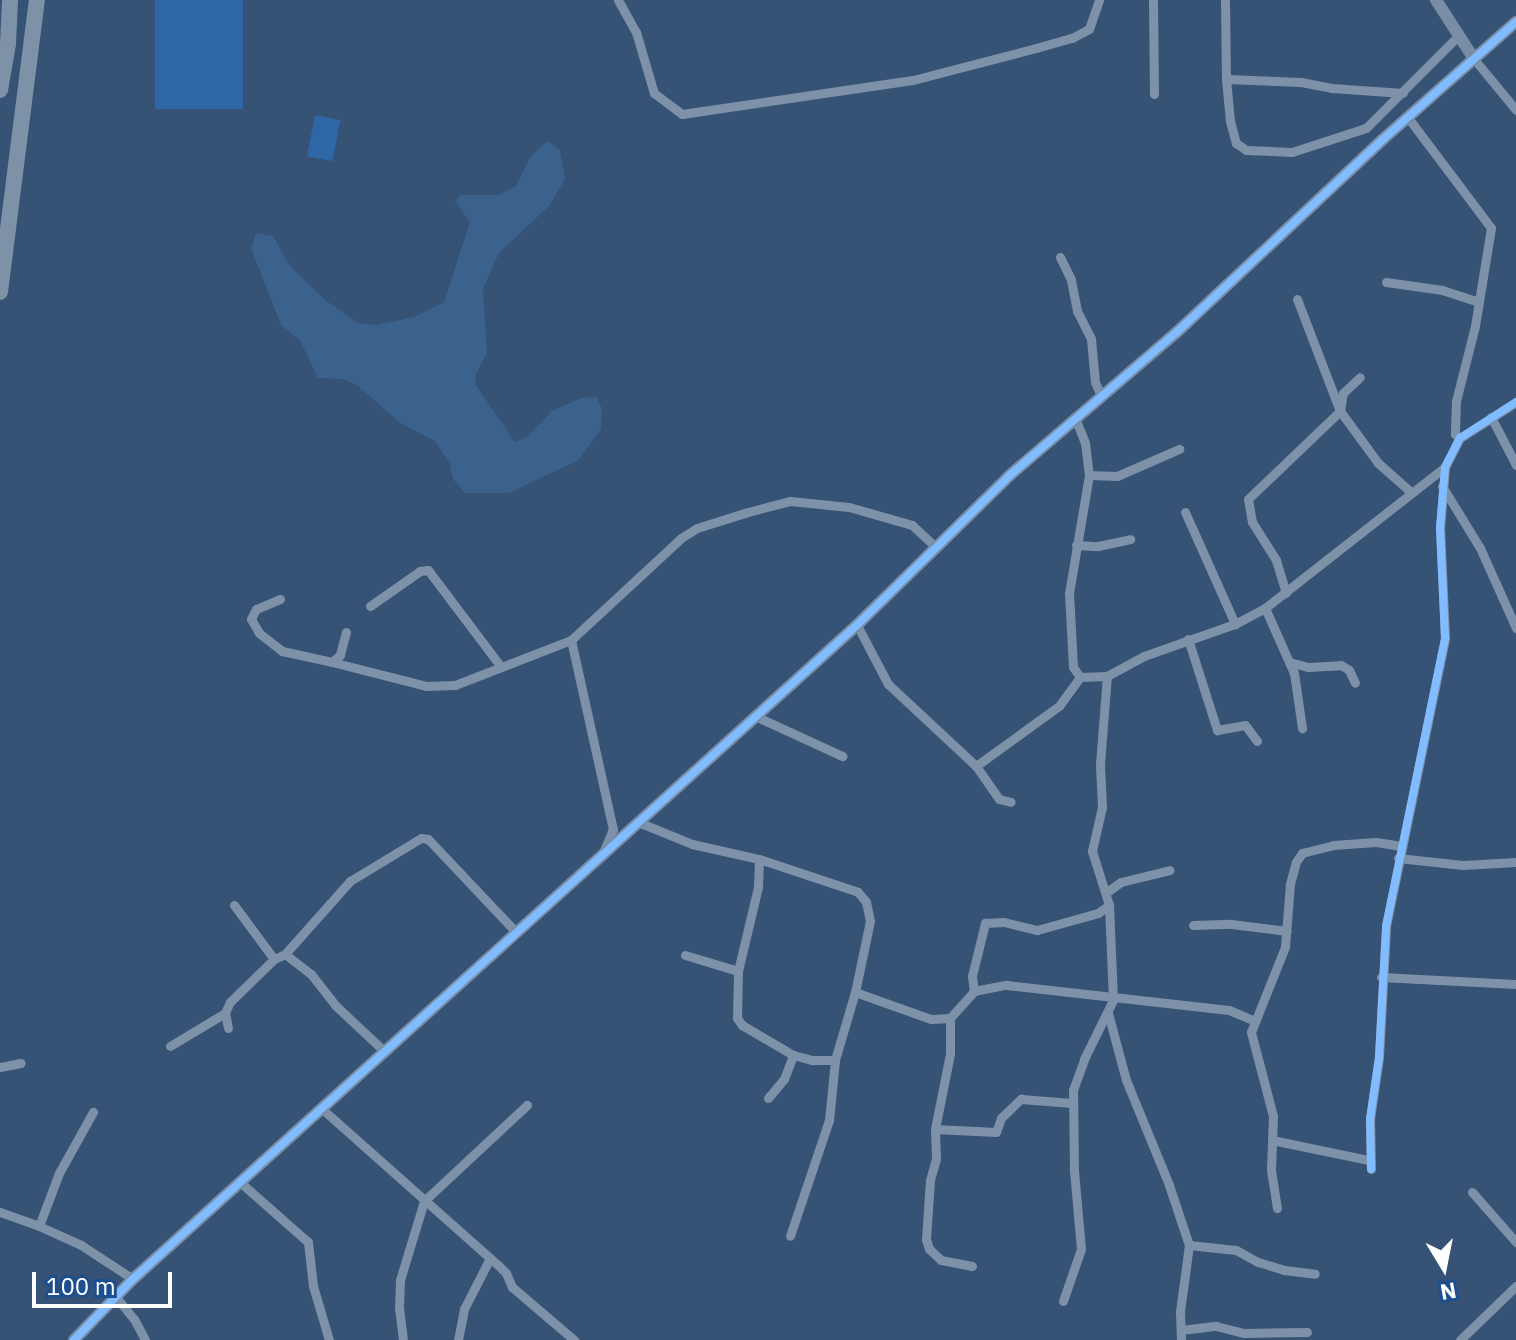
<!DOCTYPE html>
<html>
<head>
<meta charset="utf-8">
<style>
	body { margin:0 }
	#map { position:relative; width:1516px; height:1340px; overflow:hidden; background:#365274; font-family:"IBM Plex Sans",sans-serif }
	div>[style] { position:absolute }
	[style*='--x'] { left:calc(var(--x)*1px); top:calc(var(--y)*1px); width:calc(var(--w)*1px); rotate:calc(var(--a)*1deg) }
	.green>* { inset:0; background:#2f66a5; transform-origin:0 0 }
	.water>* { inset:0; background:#3b618d }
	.street>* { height:9px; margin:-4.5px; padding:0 4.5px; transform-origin:4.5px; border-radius:4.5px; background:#7d92a8 }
	.secondary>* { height:12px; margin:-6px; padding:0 6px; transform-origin:6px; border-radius:6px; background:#798da4 }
	.highway>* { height:16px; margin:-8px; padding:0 8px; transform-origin:8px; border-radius:8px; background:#7e92a7 }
	.cycleway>* { height:8px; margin:-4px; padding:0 4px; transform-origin:4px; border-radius:4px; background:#80bcff }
	span { translate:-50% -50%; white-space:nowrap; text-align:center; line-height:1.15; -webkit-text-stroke:7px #1b4f8f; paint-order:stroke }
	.north { position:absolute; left:1404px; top:1228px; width:80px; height:80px; -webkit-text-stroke:6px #1b4f8f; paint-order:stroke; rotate:170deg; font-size:22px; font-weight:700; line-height:32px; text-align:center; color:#fff }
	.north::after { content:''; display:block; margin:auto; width:28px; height:36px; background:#fff; clip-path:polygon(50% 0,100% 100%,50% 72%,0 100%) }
	.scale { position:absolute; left:32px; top:1272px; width:140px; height:36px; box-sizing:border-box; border:4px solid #fff; border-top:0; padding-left:10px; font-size:24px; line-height:28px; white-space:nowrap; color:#fff; -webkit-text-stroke:6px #1b4f8f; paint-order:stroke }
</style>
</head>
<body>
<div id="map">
	<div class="green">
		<div style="left:155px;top:0;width:88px;height:109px"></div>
		<div style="left:315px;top:115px;width:26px;height:42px;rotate:11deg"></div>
	</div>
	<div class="water">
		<div style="clip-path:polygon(547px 141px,560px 150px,565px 179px,549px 206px,499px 253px,483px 289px,487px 353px,476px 374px,475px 384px,515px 442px,527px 437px,552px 411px,581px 398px,597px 397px,602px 409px,601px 429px,579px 460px,509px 493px,465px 493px,453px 479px,450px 464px,435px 441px,400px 423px,358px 386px,344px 379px,318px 378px,300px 340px,281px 325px,251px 248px,256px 233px,273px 236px,290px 266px,325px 300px,358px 323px,377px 325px,414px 317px,444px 302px,470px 222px,455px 201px,460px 195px,499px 195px,516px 186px,530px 157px)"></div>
	</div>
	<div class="street">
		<div style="--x:618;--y:0;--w:37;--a:61"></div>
		<div style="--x:636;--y:32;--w:64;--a:73.6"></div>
		<div style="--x:654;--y:93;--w:35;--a:37"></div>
		<div style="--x:682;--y:114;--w:233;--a:-8.4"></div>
		<div style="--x:913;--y:80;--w:127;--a:-14.6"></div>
		<div style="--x:1036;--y:48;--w:37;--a:-16"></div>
		<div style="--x:1072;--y:38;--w:19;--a:-28"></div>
		<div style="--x:1089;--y:29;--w:31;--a:-71"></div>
		<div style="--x:1153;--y:0;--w:94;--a:89.4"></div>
		<div style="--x:1225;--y:0;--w:79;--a:89.3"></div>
		<div style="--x:1226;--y:79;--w:42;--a:84.6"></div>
		<div style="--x:1230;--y:121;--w:23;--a:75"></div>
		<div style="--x:1236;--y:143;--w:12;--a:35"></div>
		<div style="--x:1246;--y:150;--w:46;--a:2.5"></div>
		<div style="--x:1292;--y:152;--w:78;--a:-18"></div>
		<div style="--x:1366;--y:128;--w:132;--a:-45"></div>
		<div style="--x:1474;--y:59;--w:66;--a:50.5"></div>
		<div style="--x:1226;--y:79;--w:75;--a:2.3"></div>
		<div style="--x:1301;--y:82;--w:32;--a:11"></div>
		<div style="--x:1332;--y:88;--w:71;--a:4"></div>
		<div style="--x:1409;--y:119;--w:136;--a:53"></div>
		<div style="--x:1491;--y:228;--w:99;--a:99.3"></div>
		<div style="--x:1475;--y:326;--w:77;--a:104.2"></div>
		<div style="--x:1456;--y:401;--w:33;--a:92"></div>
		<div style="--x:1455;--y:434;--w:6;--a:39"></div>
		<div style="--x:1060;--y:257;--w:25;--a:64"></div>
		<div style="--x:1071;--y:280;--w:32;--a:79"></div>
		<div style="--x:1077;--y:311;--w:31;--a:63"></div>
		<div style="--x:1091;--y:339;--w:43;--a:84.7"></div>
		<div style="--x:1095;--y:382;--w:15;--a:67"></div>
		<div style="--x:1386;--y:282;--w:57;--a:8.1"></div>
		<div style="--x:1442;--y:290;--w:39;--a:18"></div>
		<div style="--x:1297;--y:299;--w:120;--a:69"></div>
		<div style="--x:1340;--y:411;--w:64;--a:53.8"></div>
		<div style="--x:1378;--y:463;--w:45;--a:41.4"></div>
		<div style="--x:1491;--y:417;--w:54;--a:62.5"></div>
		<div style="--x:1075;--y:418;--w:27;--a:68"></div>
		<div style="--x:1085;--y:443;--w:32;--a:83"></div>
		<div style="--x:1089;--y:475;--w:120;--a:99.6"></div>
		<div style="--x:1069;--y:593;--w:74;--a:86.9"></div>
		<div style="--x:1073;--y:667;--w:12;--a:55"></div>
		<div style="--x:1089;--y:475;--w:28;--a:2"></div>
		<div style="--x:1117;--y:476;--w:68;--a:-23.5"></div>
		<div style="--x:1442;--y:486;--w:73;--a:58.5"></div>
		<div style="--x:1480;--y:548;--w:88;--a:65.8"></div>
		<div style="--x:1185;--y:512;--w:123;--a:65.9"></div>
		<div style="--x:1076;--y:545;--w:22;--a:3"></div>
		<div style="--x:1098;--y:546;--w:33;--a:-12"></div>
		<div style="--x:1286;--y:593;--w:34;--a:-107"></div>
		<div style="--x:1276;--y:560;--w:45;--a:-122.3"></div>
		<div style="--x:1252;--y:522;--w:23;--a:-100"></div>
		<div style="--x:1248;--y:499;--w:127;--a:-43.7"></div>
		<div style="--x:1340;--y:411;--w:18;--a:-81"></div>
		<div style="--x:1343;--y:393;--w:23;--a:-43"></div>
		<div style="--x:280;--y:599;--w:26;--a:157"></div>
		<div style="--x:256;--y:609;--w:11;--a:117"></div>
		<div style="--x:251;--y:619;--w:16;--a:60"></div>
		<div style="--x:259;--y:633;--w:29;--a:38"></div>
		<div style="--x:282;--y:651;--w:51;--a:12.4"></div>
		<div style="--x:370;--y:606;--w:61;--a:-35"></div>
		<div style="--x:420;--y:571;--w:8;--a:-7"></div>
		<div style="--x:428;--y:570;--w:121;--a:53"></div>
		<div style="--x:1265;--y:608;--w:71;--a:66"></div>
		<div style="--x:1294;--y:673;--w:56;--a:81.7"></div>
		<div style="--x:857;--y:625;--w:67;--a:62.3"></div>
		<div style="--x:888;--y:684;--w:120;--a:43"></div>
		<div style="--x:976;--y:766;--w:40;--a:55.1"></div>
		<div style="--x:999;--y:799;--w:12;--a:14"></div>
		<div style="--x:346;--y:632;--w:24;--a:105"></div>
		<div style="--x:340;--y:655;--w:11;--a:139"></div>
		<div style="--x:332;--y:662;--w:97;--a:14.3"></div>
		<div style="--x:426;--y:686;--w:29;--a:-2"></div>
		<div style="--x:455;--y:685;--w:124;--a:-21.2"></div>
		<div style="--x:571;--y:640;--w:150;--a:-42.8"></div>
		<div style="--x:681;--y:538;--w:19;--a:-32"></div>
		<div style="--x:697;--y:528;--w:53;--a:-17.4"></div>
		<div style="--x:748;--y:512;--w:43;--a:-14.7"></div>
		<div style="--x:790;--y:501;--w:59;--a:5.8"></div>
		<div style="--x:849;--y:507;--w:66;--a:15.9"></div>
		<div style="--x:912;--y:525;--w:33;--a:43"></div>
		<div style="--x:1188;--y:639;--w:96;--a:72.3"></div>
		<div style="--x:1217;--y:730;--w:28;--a:-10"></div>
		<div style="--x:1245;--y:725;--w:20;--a:53"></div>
		<div style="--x:571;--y:640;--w:194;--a:77.5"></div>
		<div style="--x:613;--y:829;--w:23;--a:113"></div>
		<div style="--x:1289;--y:662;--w:20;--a:15"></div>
		<div style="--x:1308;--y:667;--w:33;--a:-3"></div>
		<div style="--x:1341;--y:665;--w:9;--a:32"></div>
		<div style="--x:1349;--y:670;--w:14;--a:65"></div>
		<div style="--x:1080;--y:677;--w:27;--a:-2"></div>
		<div style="--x:1107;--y:676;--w:42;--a:-28.4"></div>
		<div style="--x:1144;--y:656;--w:96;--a:-19.4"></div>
		<div style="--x:1235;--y:624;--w:34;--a:-28"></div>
		<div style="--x:1265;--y:608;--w:229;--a:-38.1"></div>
		<div style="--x:757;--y:717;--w:94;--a:24.6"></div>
		<div style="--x:976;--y:766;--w:102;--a:-35.9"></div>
		<div style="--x:1059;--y:706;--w:36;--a:-54"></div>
		<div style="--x:638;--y:822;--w:58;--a:22.2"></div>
		<div style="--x:692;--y:844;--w:69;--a:12.6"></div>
		<div style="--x:759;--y:859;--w:104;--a:18.4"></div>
		<div style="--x:858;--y:892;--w:13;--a:51"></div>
		<div style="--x:866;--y:902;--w:19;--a:78"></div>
		<div style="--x:870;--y:921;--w:73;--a:101.9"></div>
		<div style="--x:855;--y:992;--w:71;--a:106.4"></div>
		<div style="--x:835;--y:1060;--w:60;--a:95.7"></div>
		<div style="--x:829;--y:1120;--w:122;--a:108.6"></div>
		<div style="--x:1398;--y:858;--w:65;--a:6.1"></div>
		<div style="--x:1463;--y:865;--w:53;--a:-3.2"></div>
		<div style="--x:759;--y:859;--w:28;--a:92"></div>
		<div style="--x:758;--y:887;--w:86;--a:103.4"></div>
		<div style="--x:738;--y:971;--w:47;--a:91.2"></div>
		<div style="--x:737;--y:1018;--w:9;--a:54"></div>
		<div style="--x:742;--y:1025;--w:59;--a:30.5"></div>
		<div style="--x:793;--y:1055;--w:20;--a:15"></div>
		<div style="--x:812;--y:1060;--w:23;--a:0"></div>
		<div style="--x:1107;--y:892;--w:17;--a:-36"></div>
		<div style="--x:1121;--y:882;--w:50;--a:-13.8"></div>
		<div style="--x:234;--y:905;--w:67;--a:53.5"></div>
		<div style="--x:1193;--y:925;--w:38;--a:-2"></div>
		<div style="--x:1231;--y:924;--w:56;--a:7.1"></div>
		<div style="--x:285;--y:954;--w:33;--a:38"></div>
		<div style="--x:311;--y:974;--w:39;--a:52"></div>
		<div style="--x:335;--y:1005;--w:69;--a:43.2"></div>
		<div style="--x:685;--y:955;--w:55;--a:16.8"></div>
		<div style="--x:1381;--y:977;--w:135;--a:3"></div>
		<div style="--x:974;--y:991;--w:15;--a:-98"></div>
		<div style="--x:972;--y:976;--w:55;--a:-76.2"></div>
		<div style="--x:985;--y:923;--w:19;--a:-3"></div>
		<div style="--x:1004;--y:922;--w:34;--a:14"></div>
		<div style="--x:1037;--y:930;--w:63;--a:-15.6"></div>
		<div style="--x:1098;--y:913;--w:14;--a:-36"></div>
		<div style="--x:855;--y:992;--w:81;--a:19.6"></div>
		<div style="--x:931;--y:1019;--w:19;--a:-3"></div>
		<div style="--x:1108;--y:1013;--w:69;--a:75"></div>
		<div style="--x:1126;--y:1080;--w:113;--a:67.7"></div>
		<div style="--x:1169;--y:1185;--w:63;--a:71.6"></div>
		<div style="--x:1189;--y:1245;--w:68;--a:97.7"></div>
		<div style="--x:1180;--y:1312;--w:28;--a:88"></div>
		<div style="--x:228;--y:1028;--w:15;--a:-101"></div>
		<div style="--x:225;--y:1013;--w:12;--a:-66"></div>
		<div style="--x:230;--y:1002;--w:62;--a:-44.3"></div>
		<div style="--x:274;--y:959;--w:12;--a:-24"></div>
		<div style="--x:285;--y:954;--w:98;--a:-48.3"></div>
		<div style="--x:350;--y:881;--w:83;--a:-31.2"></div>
		<div style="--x:421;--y:838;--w:7;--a:8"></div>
		<div style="--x:428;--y:839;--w:127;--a:46.6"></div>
		<div style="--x:170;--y:1046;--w:64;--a:-31"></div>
		<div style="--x:0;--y:1067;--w:21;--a:-11"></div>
		<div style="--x:768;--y:1098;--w:25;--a:-50"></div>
		<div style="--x:784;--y:1079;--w:26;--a:-69"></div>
		<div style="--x:321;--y:1108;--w:237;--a:41.6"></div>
		<div style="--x:498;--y:1265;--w:11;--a:45"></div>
		<div style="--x:506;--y:1273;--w:15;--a:67"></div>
		<div style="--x:512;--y:1287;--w:82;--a:40.5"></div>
		<div style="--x:935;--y:1129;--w:61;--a:2.8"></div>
		<div style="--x:996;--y:1132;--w:15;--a:-70"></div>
		<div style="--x:1001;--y:1118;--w:28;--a:-44"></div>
		<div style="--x:1021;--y:1099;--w:51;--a:4.5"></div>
		<div style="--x:1272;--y:1140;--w:99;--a:11.7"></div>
		<div style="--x:1371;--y:1169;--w:50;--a:-91.1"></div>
		<div style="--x:1370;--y:1119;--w:63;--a:-81.7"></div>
		<div style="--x:1379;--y:1057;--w:131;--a:-86.9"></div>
		<div style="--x:1386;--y:926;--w:294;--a:-78.4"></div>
		<div style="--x:1445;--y:638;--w:110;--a:-92.6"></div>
		<div style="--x:1440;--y:528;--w:61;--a:-85.3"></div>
		<div style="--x:1445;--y:467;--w:33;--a:-63"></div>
		<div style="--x:1460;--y:438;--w:67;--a:-32.7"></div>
		<div style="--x:241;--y:1183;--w:89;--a:41.4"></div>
		<div style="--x:308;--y:1242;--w:44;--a:83.5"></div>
		<div style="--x:313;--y:1286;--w:56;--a:73.5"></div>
		<div style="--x:1472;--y:1192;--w:67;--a:48.7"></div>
		<div style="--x:1277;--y:1208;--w:39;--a:-99"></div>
		<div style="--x:1271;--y:1169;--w:53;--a:-87.8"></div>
		<div style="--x:1273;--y:1116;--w:87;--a:-104.7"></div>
		<div style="--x:1251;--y:1032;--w:92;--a:-68.2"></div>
		<div style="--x:1285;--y:947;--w:63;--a:-85.5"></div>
		<div style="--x:1290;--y:884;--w:23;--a:-75"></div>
		<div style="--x:1296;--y:862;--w:11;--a:-56"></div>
		<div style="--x:1302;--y:853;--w:32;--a:-14"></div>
		<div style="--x:1333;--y:845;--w:43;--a:-4"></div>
		<div style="--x:1376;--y:842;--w:24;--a:9"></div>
		<div style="--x:0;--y:1212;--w:41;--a:19.7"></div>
		<div style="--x:39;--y:1226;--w:57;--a:-69.3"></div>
		<div style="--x:59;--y:1173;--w:70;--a:-60.9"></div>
		<div style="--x:39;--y:1226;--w:46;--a:24.3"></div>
		<div style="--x:81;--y:1245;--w:62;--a:33.2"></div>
		<div style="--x:1189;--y:1245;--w:47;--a:6.1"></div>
		<div style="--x:1236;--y:1250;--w:25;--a:29"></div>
		<div style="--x:1258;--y:1262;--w:27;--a:17"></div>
		<div style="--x:1284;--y:1270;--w:31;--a:7"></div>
		<div style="--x:972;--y:1266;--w:32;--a:-169"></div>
		<div style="--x:941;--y:1260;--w:16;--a:-137"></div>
		<div style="--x:929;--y:1249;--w:10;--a:-107"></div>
		<div style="--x:926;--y:1239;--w:59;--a:-86.1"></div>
		<div style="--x:930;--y:1180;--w:22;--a:-74"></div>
		<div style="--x:936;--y:1159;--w:30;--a:-92"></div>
		<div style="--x:935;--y:1129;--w:76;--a:-78.7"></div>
		<div style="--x:950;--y:1054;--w:36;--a:-90"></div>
		<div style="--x:950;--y:1018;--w:36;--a:-48"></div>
		<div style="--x:974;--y:991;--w:33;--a:-11"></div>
		<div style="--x:1006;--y:985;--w:224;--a:6.4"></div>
		<div style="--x:1229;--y:1010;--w:26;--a:23"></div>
		<div style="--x:116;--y:1297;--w:28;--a:51"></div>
		<div style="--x:134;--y:1319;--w:24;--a:62"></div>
		<div style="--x:1063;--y:1301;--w:55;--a:-70.9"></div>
		<div style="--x:1081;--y:1249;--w:79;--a:-95.1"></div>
		<div style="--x:1074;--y:1170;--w:80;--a:-90.7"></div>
		<div style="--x:1073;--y:1090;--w:33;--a:-70"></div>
		<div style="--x:1084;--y:1059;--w:66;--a:-63.8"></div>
		<div style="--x:1113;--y:1000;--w:95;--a:-92.4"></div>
		<div style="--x:1109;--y:905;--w:57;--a:-107.5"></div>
		<div style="--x:1092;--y:851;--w:45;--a:-77.2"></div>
		<div style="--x:1102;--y:807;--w:43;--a:-92.7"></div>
		<div style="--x:1100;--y:764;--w:88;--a:-85.5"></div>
		<div style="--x:1181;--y:1330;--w:35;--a:-7"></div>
		<div style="--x:1216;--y:1326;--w:29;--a:14"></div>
		<div style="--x:1244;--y:1333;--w:63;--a:-0.9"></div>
		<div style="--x:403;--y:1340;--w:32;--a:-97"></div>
		<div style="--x:399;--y:1308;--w:28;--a:-88"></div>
		<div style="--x:400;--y:1280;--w:83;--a:-73.1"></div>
		<div style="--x:424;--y:1201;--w:141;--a:-43"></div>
		<div style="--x:458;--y:1340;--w:32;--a:-79"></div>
		<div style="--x:464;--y:1309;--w:57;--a:-63"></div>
		<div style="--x:1460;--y:1340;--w:78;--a:-44"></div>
	</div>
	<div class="secondary">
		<div style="--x:1436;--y:0;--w:70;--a:57.2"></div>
		<div style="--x:74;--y:1340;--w:85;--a:-46"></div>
		<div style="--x:133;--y:1279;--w:976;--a:-42.09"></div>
		<div style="--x:857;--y:625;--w:214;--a:-44.4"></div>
		<div style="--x:1010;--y:475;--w:220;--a:-40.6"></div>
		<div style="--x:1177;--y:332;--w:281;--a:-43.1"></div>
		<div style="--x:1382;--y:140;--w:179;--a:-41.4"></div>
	</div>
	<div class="highway">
		<div style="--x:0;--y:90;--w:47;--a:-80.1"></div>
		<div style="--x:8;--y:44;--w:44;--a:-87.4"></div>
		<div style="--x:0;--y:292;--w:294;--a:-82.8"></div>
	</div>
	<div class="cycleway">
		<div style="--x:1371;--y:1169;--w:50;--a:-91.1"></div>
		<div style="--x:1370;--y:1119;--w:63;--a:-81.7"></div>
		<div style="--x:1379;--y:1057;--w:131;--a:-86.9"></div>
		<div style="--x:1386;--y:926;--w:294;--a:-78.4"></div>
		<div style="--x:1445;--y:638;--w:110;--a:-92.6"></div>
		<div style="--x:1440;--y:528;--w:61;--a:-85.3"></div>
		<div style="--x:1445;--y:467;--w:33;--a:-63"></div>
		<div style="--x:1460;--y:438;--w:67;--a:-32.7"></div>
		<div style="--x:74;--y:1340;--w:85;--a:-46"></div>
		<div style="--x:133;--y:1279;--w:976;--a:-42.09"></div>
		<div style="--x:857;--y:625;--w:214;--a:-44.4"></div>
		<div style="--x:1010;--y:475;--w:220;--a:-40.6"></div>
		<div style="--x:1177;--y:332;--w:281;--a:-43.1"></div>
		<div style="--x:1382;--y:140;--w:179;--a:-41.4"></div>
	</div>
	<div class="north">N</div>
	<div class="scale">100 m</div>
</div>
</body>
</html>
